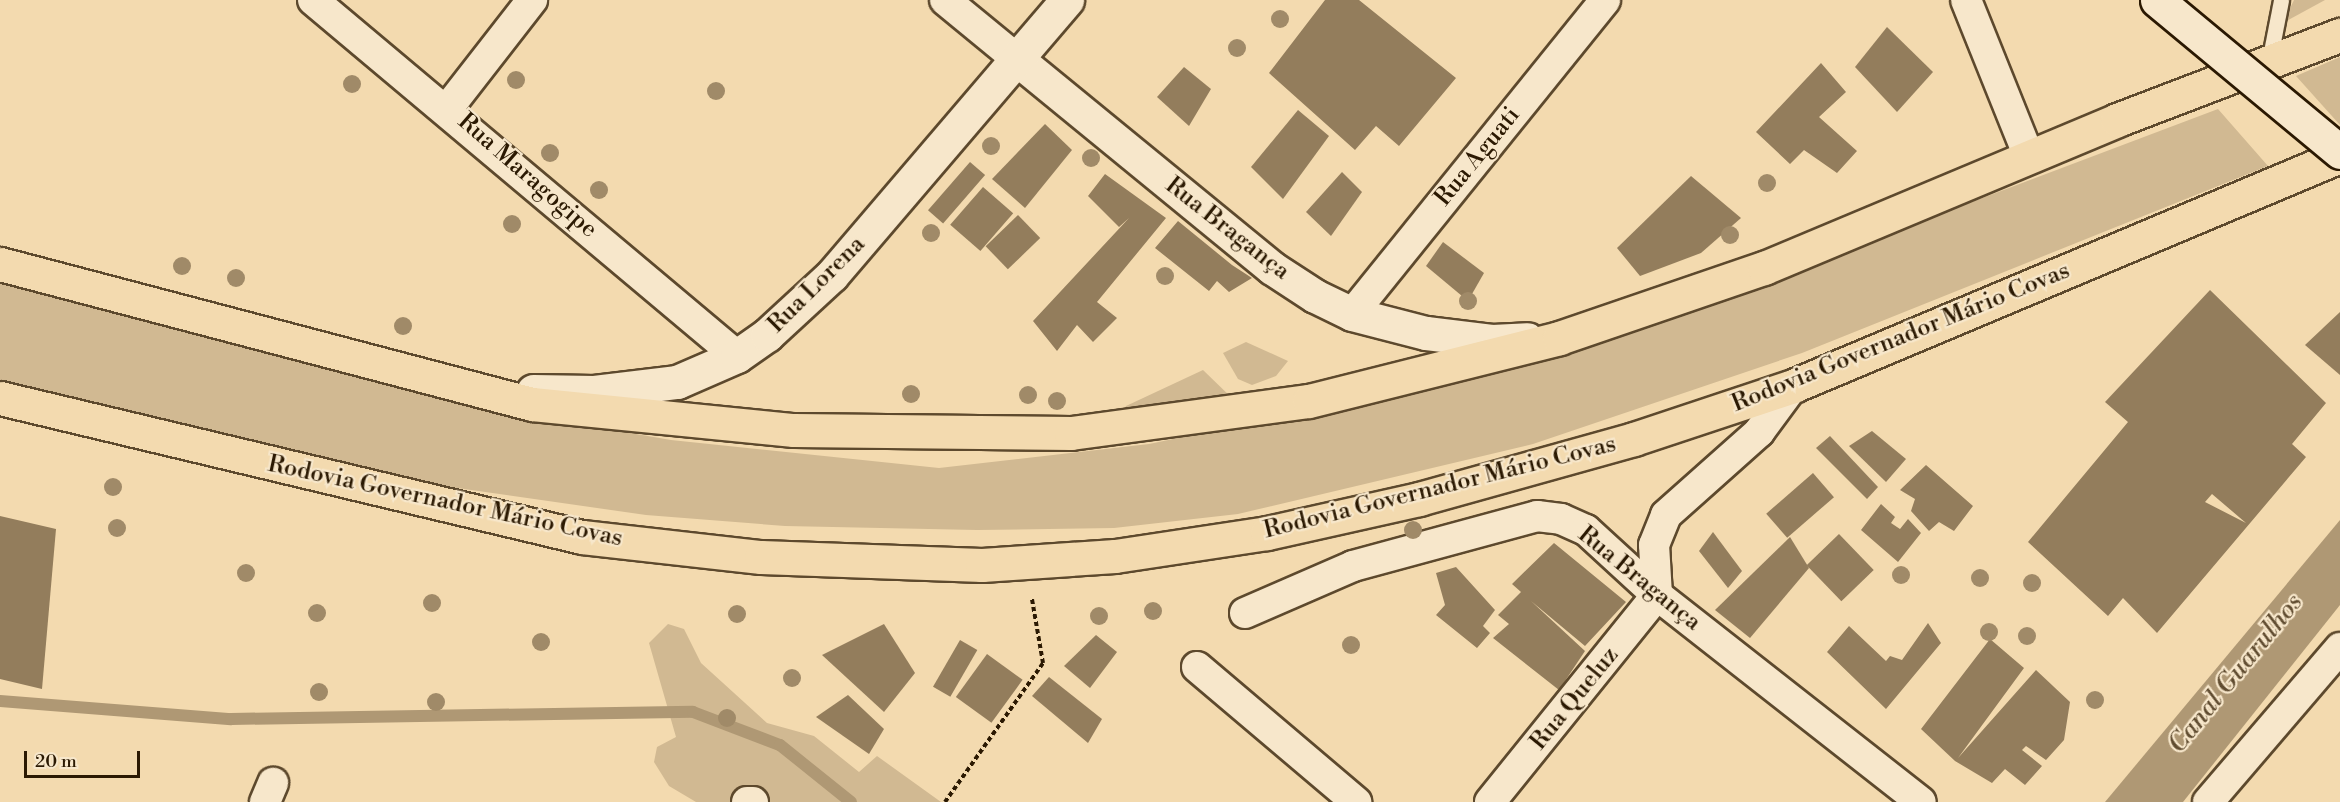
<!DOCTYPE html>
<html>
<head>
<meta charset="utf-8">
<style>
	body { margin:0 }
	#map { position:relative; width:2340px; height:802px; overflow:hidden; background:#f3daaf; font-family:"Libre Bodoni",serif }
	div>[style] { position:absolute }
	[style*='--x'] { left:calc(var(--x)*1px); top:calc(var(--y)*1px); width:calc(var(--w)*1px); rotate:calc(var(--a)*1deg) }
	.green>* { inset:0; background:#d1b992 }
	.water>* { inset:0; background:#af9874 }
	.stream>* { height:12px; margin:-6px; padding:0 6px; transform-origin:6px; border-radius:6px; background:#af9874 }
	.building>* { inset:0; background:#937d5c; transform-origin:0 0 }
	.path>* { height:4px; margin-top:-2px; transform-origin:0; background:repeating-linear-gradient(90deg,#2b1902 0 4.5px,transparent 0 7.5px) }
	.roads { filter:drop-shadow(2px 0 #5d492d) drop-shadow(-2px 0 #5d492d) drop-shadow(0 2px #5d492d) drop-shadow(0 -2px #5d492d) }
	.service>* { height:15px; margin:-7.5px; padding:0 7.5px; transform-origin:7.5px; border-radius:7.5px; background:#f7e7cb }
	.minor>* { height:30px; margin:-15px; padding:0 15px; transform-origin:15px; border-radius:15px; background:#f7e7cb }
	.secondary>* { height:33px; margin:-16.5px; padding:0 16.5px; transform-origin:16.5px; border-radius:16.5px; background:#f7e7cb }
	.trunk>* { height:33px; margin:-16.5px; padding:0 16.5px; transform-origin:16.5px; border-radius:16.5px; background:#f3daaf }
	.bridges { filter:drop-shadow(2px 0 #2b1902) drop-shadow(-2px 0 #2b1902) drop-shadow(0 2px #2b1902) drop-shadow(0 -2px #2b1902) }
	.secondary-bridge>* { height:33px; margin:-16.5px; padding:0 16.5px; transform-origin:16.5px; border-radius:16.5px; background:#f7e7cb }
	.trees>* { width:18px; height:18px; margin:-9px; border-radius:50%; background:#a08a68 }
	span { translate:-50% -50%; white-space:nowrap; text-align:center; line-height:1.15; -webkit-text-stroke:4.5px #f7e7cb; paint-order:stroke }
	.street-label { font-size:24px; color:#2b1902 }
	.water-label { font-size:26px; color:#604c30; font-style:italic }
	.scale { position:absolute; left:24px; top:751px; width:116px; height:27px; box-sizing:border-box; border:3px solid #2b1902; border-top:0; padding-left:8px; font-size:18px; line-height:21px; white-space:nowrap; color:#2b1902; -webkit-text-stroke:4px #f7e7cb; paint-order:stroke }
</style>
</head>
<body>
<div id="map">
	<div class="green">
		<div style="clip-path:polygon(2294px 0,2325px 0,2283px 23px)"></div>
		<div style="clip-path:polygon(2340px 57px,2340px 125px,2296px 76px)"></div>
		<div style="clip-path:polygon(2218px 109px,2268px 166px,1802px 353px,1533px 444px,1238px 514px,1114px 528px,977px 530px,785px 526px,646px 515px,450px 487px,288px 455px,0 383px,0 281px,467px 405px,671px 440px,939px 468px,1149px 444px,1482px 375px,1776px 276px)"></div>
		<div style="clip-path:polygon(1246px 342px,1288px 361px,1276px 376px,1252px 385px,1238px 379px,1223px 353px)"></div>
		<div style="clip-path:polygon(1203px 370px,1235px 401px,1121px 417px,1126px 406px)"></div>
		<div style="clip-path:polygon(668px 624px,684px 629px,701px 663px,767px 723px,814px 736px,859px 772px,877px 756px,941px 802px,696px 802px,669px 786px,654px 762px,657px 747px,676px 737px,649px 643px)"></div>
	</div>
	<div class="water">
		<div style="clip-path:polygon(2340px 520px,2340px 605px,2183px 802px,2105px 802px)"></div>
	</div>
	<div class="stream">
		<div style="--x:0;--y:701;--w:232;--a:4.5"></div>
		<div style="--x:231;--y:719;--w:462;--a:-0.9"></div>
		<div style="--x:693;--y:712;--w:93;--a:20.8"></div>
		<div style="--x:780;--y:745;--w:91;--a:38.8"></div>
	</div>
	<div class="building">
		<div style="clip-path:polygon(1325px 0,1359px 0,1456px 78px,1399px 146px,1376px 126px,1355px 150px,1269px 73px)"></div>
		<div style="clip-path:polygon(1887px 27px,1933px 72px,1897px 112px,1855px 67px)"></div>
		<div style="clip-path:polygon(1821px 63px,1846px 92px,1819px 117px,1857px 151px,1837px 173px,1804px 150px,1790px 164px,1756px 132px)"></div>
		<div style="clip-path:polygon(1184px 67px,1211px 89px,1189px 126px,1157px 97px)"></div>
		<div style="clip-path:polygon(1298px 110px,1329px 136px,1283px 199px,1251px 167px)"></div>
		<div style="clip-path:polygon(1045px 124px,1072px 150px,1025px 208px,992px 179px)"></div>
		<div style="left:970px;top:162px;width:20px;height:64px;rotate:41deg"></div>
		<div style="clip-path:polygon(1342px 172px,1362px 192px,1331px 236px,1306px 212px)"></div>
		<div style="clip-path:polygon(1105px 174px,1166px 218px,1097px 302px,1117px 318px,1093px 342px,1077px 325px,1057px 351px,1033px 321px,1129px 218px,1119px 227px,1088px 196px)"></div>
		<div style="clip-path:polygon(1691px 176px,1741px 218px,1701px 253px,1640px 276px,1617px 248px)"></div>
		<div style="left:983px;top:187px;width:40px;height:50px;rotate:41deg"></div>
		<div style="left:1018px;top:215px;width:32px;height:45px;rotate:46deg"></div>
		<div style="clip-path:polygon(1178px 221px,1232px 265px,1252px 278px,1229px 292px,1217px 281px,1209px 291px,1155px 248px)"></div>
		<div style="clip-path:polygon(1443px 242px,1484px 273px,1468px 301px,1426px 266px)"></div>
		<div style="clip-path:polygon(evenodd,2210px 290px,2326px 403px,2292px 444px,2306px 457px,2157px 633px,2123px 598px,2108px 616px,2028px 542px,2128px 422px,2105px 402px,2210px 290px,2212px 494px,2246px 523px,2205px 502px,2212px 494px)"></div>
		<div style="clip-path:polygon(2340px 312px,2340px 375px,2305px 345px)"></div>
		<div style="clip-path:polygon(1872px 431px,1906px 459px,1886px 482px,1849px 446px)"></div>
		<div style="clip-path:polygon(1830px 436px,1878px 487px,1867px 499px,1816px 448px)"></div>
		<div style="clip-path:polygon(1926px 465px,1973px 506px,1954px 531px,1939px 522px,1929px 531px,1911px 511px,1915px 499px,1900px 490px)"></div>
		<div style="left:1813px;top:473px;width:32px;height:62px;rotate:49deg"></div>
		<div style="clip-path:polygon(1881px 504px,1895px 517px,1891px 523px,1900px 529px,1908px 519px,1921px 533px,1898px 562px,1861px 530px)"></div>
		<div style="clip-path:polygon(0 516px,56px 529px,42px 689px,0 679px)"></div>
		<div style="clip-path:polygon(1713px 532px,1742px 571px,1728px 588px,1699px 551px)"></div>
		<div style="left:1839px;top:534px;width:50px;height:45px;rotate:46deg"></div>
		<div style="clip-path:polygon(1790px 537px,1809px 568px,1750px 638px,1715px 610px)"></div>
		<div style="clip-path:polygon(1554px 543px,1626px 602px,1585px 646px,1531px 601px,1585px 651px,1559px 690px,1493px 638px,1509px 624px,1498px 615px,1521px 592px,1512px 584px)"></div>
		<div style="clip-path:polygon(1456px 567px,1495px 610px,1483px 626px,1490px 633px,1477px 648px,1436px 615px,1445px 605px,1436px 573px)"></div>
		<div style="clip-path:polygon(1928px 623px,1941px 643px,1886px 709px,1827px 652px,1849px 626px,1886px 661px,1890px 656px,1902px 660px)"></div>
		<div style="clip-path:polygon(884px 624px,915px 673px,884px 712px,822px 655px)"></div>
		<div style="clip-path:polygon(1096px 635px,1117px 652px,1090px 688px,1064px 666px)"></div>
		<div style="clip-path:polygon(1990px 639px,2024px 668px,1958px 758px,2036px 670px,2070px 702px,2064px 740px,2046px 760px,2026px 746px,2022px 750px,2042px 766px,2025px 785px,2005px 769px,1992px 783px,1955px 761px,1921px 729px)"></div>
		<div style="left:960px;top:640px;width:20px;height:54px;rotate:30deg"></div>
		<div style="left:987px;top:654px;width:44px;height:53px;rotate:36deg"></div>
		<div style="clip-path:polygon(1049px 677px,1102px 719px,1088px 743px,1032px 696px)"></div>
		<div style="clip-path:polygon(848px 695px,884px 729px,869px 754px,816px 717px)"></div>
	</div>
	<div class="path">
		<div style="--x:945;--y:802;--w:170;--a:-54.8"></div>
		<div style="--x:1043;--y:663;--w:65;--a:-99.8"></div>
	</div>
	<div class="roads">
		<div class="service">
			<div style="--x:2269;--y:62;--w:63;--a:-79"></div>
		</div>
		<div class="minor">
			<div style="--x:313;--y:0;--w:554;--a:40.02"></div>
			<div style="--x:945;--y:0;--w:94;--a:39.4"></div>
			<div style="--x:1966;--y:0;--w:169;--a:68.1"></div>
			<div style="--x:448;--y:108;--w:137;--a:-52.1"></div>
			<div style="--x:1352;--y:314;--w:403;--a:-51.1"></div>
			<div style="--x:1657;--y:595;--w:50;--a:-93.4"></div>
			<div style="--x:1654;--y:545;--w:32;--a:-68"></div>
			<div style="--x:1666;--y:515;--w:125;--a:-41.7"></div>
			<div style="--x:1759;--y:432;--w:57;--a:-53.5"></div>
			<div style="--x:1245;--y:613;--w:118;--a:-23.5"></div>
			<div style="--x:1353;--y:566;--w:191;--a:-15.2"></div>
			<div style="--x:1537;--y:516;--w:24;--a:7"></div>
			<div style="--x:1561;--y:519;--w:27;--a:24"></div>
			<div style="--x:1586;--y:530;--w:96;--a:42.5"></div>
			<div style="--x:1657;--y:595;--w:335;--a:38.1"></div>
			<div style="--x:1197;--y:667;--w:209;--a:40.3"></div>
			<div style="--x:265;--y:802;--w:21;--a:-67"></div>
			<div style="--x:747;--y:802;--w:6;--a:0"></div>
			<div style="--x:1490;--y:802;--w:266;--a:-51.1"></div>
			<div style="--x:2208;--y:802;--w:203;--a:-49.4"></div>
		</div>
		<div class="secondary">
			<div style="--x:1018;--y:60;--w:328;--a:39.3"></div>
			<div style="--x:1272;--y:268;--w:51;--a:33.1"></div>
			<div style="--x:1315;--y:296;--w:41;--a:25.9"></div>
			<div style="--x:1352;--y:314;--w:76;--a:14.4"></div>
			<div style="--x:1426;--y:333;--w:66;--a:6.9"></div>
			<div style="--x:1492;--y:341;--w:35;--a:-3"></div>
			<div style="--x:533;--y:391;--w:61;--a:0.9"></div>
			<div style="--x:594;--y:392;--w:84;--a:-6.9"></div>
			<div style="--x:677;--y:382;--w:65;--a:-23.4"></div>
			<div style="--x:737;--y:356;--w:37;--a:-35"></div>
			<div style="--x:767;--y:335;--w:88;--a:-42.7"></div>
			<div style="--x:832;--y:275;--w:362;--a:-49.5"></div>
		</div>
		<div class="trunk">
			<div style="--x:0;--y:264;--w:550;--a:14.74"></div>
			<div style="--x:532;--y:404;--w:263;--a:5.7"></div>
			<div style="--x:794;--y:430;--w:277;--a:0.6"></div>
			<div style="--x:1071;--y:433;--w:240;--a:-7.7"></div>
			<div style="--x:1309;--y:401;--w:258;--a:-14.1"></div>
			<div style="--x:1559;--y:338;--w:217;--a:-18.9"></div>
			<div style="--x:1764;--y:268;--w:383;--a:-22.7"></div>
			<div style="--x:2117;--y:120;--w:239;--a:-20.9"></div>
			<div style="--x:0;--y:398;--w:598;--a:13.43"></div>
			<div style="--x:582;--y:537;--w:180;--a:6.4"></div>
			<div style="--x:761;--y:557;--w:221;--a:2.1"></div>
			<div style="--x:982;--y:565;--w:133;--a:-3.9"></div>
			<div style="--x:1115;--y:556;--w:154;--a:-8.6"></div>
			<div style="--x:1267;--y:533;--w:156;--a:-12.6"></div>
			<div style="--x:1419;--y:499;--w:223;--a:-15.6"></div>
			<div style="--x:1634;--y:439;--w:168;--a:-18.4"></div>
			<div style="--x:1793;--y:386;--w:593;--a:-22.81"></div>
		</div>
	</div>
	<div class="bridges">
		<div class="secondary-bridge">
			<div style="--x:2157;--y:0;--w:238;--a:39.7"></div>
		</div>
	</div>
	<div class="trees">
		<div style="left:1280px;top:19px"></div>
		<div style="left:1237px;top:48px"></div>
		<div style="left:516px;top:80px"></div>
		<div style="left:352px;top:84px"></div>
		<div style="left:716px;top:91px"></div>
		<div style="left:991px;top:146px"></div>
		<div style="left:550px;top:153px"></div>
		<div style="left:1091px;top:158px"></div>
		<div style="left:1767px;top:183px"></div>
		<div style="left:599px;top:190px"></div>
		<div style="left:512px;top:224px"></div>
		<div style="left:931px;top:233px"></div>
		<div style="left:1730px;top:235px"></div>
		<div style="left:182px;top:266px"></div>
		<div style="left:1165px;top:276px"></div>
		<div style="left:236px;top:278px"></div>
		<div style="left:1468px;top:301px"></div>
		<div style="left:403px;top:326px"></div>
		<div style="left:911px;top:394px"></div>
		<div style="left:1028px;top:395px"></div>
		<div style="left:1057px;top:401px"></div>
		<div style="left:113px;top:487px"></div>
		<div style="left:117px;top:528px"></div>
		<div style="left:1413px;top:530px"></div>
		<div style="left:246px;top:573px"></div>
		<div style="left:1901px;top:575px"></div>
		<div style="left:1980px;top:578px"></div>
		<div style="left:2032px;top:583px"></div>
		<div style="left:432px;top:603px"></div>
		<div style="left:1153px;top:611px"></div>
		<div style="left:317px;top:613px"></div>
		<div style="left:737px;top:614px"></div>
		<div style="left:1099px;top:616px"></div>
		<div style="left:1989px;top:632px"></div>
		<div style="left:2027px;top:636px"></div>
		<div style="left:541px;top:642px"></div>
		<div style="left:1351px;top:645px"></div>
		<div style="left:792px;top:678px"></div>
		<div style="left:319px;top:692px"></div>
		<div style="left:2095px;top:700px"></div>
		<div style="left:436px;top:702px"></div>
		<div style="left:727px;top:718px"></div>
	</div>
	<div class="street-label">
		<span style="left:1478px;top:157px;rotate:-51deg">Rua Aguati</span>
		<span style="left:527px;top:176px;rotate:41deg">Rua Maragogipe</span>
		<span style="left:1227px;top:229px;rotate:38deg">Rua Bragança</span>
		<span style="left:817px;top:285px;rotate:-45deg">Rua Lorena</span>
		<span style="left:1901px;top:338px;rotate:-22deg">Rodovia Governador Mário Covas</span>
		<span style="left:1440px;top:488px;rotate:-14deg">Rodovia Governador Mário Covas</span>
		<span style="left:445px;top:502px;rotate:12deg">Rodovia Governador Mário Covas</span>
		<span style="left:1639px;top:579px;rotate:39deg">Rua Bragança</span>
		<span style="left:1575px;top:699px;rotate:-51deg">Rua Queluz</span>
	</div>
	<div class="water-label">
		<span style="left:2236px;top:674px;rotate:-51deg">Canal Guarulhos</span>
	</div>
	<div class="scale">20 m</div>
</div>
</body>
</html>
